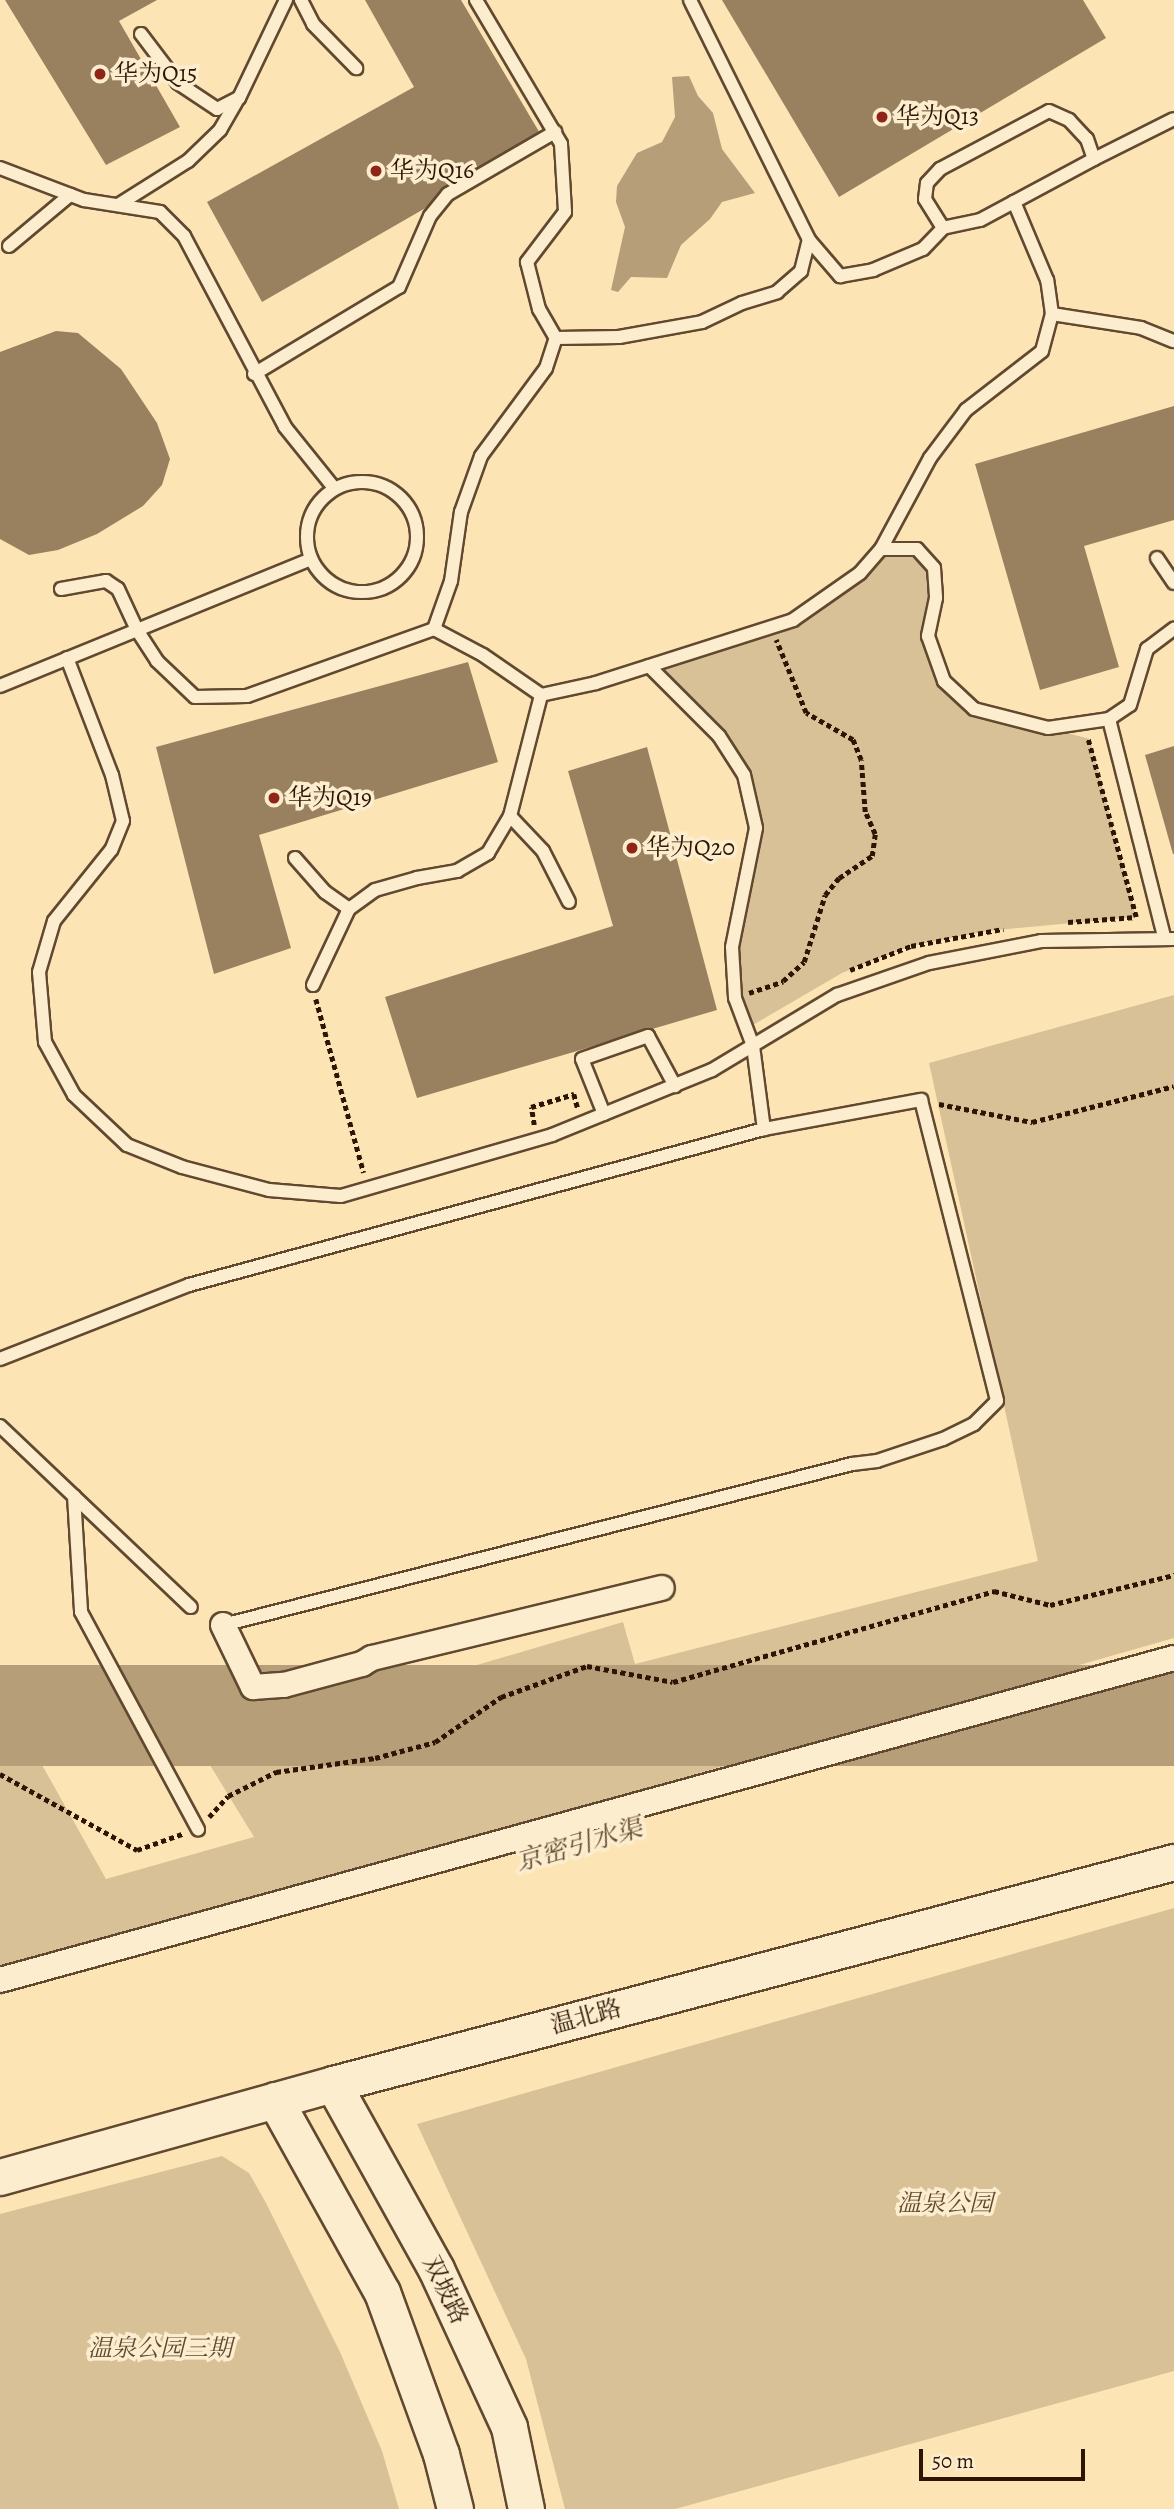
<!DOCTYPE html>
<html>
<head>
<meta charset="utf-8">
<style>
	body { margin:0 }
	#map { position:relative; width:1174px; height:2509px; overflow:hidden; background:#fce4b5; font-family:Alegreya,"Noto Serif SC",serif }
	div>[style] { position:absolute }
	[style*='--x'] { left:calc(var(--x)*1px); top:calc(var(--y)*1px); width:calc(var(--w)*1px); rotate:calc(var(--a)*1deg) }
	.green>* { inset:0; background:#d9c197 }
	.water>* { inset:0; background:#b69e78; transform-origin:0 0 }
	.building>* { inset:0; background:#998160 }
	.path>* { height:4.5px; margin-top:-2.25px; transform-origin:0; background:repeating-linear-gradient(90deg,#2d1503 0 5px,transparent 0 8.5px) }
	.roads { filter:drop-shadow(2px 0 #614930) drop-shadow(-2px 0 #614930) drop-shadow(0 2px #614930) drop-shadow(0 -2px #614930) }
	.service>* { height:12px; margin:-6px; padding:0 6px; transform-origin:6px; border-radius:6px; background:#fdedcf }
	.service>.ring { margin:-6px; padding:0; box-sizing:content-box; background:none; border:12px solid #fdedcf; border-radius:50% }
	.minor>* { height:24px; margin:-12px; padding:0 12px; transform-origin:12px; border-radius:12px; background:#fdedcf }
	.secondary>* { height:35px; margin:-17.5px; padding:0 17.5px; transform-origin:17.5px; border-radius:17.5px; background:#fdedcf }
	.dots>* { width:19px; height:19px; translate:-50% -50%; box-sizing:border-box; border:4px solid #fdedcf; border-radius:50% }
	span { translate:-50% -50%; white-space:nowrap; text-align:center; line-height:1.15; -webkit-text-stroke:7px #fdedcf; paint-order:stroke }
	.poi-label { font-size:24px; color:#2d1503 }
	.left { translate:0 -50%; text-align:left }
	.street-label { font-size:24px; color:#2d1503 }
	.park-label { font-size:24px; color:#61492f; font-style:italic }
	.water-label { font-size:26px; color:#644c32; font-style:italic }
	.scale { position:absolute; left:919px; top:2449px; width:166px; height:32px; box-sizing:border-box; border:4px solid #2d1503; border-top:0; padding-left:9px; font-size:21px; line-height:24px; white-space:nowrap; color:#2d1503; -webkit-text-stroke:5px #fdedcf; paint-order:stroke }
</style>
</head>
<body>
<div id="map">
	<div class="green">
		<div style="clip-path:polygon(881px 549px,917px 549px,934px 568px,928px 636px,944px 681px,974px 709px,1090px 739px,1136px 917px,987px 931px,911px 946px,842px 973px,746px 1029px,732px 947px,756px 828px,744px 775px,719px 736px,649px 666px,793px 620px)"></div>
		<div style="clip-path:polygon(1174px 995px,1174px 1638px,292px 1889px,0 1966px,0 1690px,106px 1879px,254px 1837px,199px 1747px,623px 1622px,635px 1664px,1038px 1561px,929px 1063px)"></div>
		<div style="clip-path:polygon(1174px 1908px,1174px 2371px,675px 2509px,565px 2509px,526px 2359px,417px 2124px)"></div>
		<div style="clip-path:polygon(222px 2156px,249px 2173px,266px 2203px,340px 2352px,382px 2451px,399px 2509px,0 2509px,0 2214px)"></div>
	</div>
	<div class="water">
		<div style="clip-path:polygon(689px 76px,698px 96px,713px 113px,722px 149px,755px 193px,722px 202px,710px 219px,681px 245px,667px 278px,631px 277px,618px 292px,611px 290px,625px 227px,616px 202px,617px 186px,637px 153px,662px 142px,675px 117px,672px 77px)"></div>
		<div style="left:1174px;top:1665px;width:101px;height:1217px;rotate:90deg"></div>
	</div>
	<div class="building">
		<div style="clip-path:polygon(5px 0,157px 0,119px 21px,180px 127px,106px 165px)"></div>
		<div style="clip-path:polygon(365px 0,461px 0,544px 140px,262px 302px,207px 202px,414px 87px)"></div>
		<div style="clip-path:polygon(722px 0,1083px 0,1106px 38px,839px 197px)"></div>
		<div style="clip-path:polygon(56px 331px,78px 333px,121px 369px,157px 423px,170px 459px,162px 485px,143px 506px,97px 534px,58px 550px,29px 555px,0 539px,0 352px)"></div>
		<div style="clip-path:polygon(1174px 406px,1174px 520px,1084px 546px,1119px 667px,1040px 690px,975px 464px)"></div>
		<div style="clip-path:polygon(468px 662px,498px 762px,259px 835px,291px 948px,214px 974px,156px 747px)"></div>
		<div style="clip-path:polygon(1174px 746px,1174px 854px,1173px 854px,1145px 755px)"></div>
		<div style="clip-path:polygon(647px 747px,717px 1010px,417px 1098px,385px 997px,613px 926px,568px 771px)"></div>
	</div>
	<div class="path">
		<div style="--x:1068;--y:922;--w:68;--a:-4.2"></div>
		<div style="--x:1136;--y:917;--w:184;--a:-105.1"></div>
		<div style="--x:850;--y:970;--w:66;--a:-21.5"></div>
		<div style="--x:911;--y:946;--w:94;--a:-10.5"></div>
		<div style="--x:749;--y:993;--w:36;--a:-19"></div>
		<div style="--x:783;--y:981;--w:28;--a:-42"></div>
		<div style="--x:804;--y:962;--w:70;--a:-72.6"></div>
		<div style="--x:825;--y:895;--w:22;--a:-51"></div>
		<div style="--x:839;--y:878;--w:40;--a:-34"></div>
		<div style="--x:872;--y:856;--w:22;--a:-82"></div>
		<div style="--x:875;--y:834;--w:24;--a:-114"></div>
		<div style="--x:865;--y:812;--w:52;--a:-94.4"></div>
		<div style="--x:861;--y:760;--w:22;--a:-112"></div>
		<div style="--x:853;--y:740;--w:54;--a:-150.1"></div>
		<div style="--x:806;--y:713;--w:79;--a:-112.3"></div>
		<div style="--x:316;--y:999;--w:180;--a:74.6"></div>
		<div style="--x:939;--y:1104;--w:95;--a:11"></div>
		<div style="--x:1032;--y:1122;--w:146;--a:-14.2"></div>
		<div style="--x:534;--y:1125;--w:18;--a:-99"></div>
		<div style="--x:531;--y:1107;--w:45;--a:-16.8"></div>
		<div style="--x:574;--y:1094;--w:16;--a:75"></div>
		<div style="--x:0;--y:1774;--w:157;--a:29"></div>
		<div style="--x:137;--y:1850;--w:48;--a:-19.6"></div>
		<div style="--x:209;--y:1817;--w:28;--a:-48"></div>
		<div style="--x:228;--y:1796;--w:54;--a:-26.6"></div>
		<div style="--x:276;--y:1772;--w:100;--a:-8"></div>
		<div style="--x:375;--y:1758;--w:62;--a:-14.9"></div>
		<div style="--x:435;--y:1742;--w:80;--a:-34.3"></div>
		<div style="--x:501;--y:1697;--w:91;--a:-19.8"></div>
		<div style="--x:587;--y:1666;--w:87;--a:10.5"></div>
		<div style="--x:673;--y:1682;--w:334;--a:-15.8"></div>
		<div style="--x:994;--y:1591;--w:58;--a:14"></div>
		<div style="--x:1050;--y:1605;--w:128;--a:-13.6"></div>
	</div>
	<div class="roads">
		<div class="service">
			<div style="--x:301;--y:0;--w:27;--a:63"></div>
			<div style="--x:313;--y:24;--w:62;--a:45.7"></div>
			<div style="--x:476;--y:0;--w:167;--a:59.4"></div>
			<div style="--x:561;--y:144;--w:68;--a:86.6"></div>
			<div style="--x:565;--y:212;--w:63;--a:127.2"></div>
			<div style="--x:527;--y:262;--w:49;--a:75.7"></div>
			<div style="--x:539;--y:309;--w:34;--a:60"></div>
			<div style="--x:690;--y:0;--w:268;--a:63.6"></div>
			<div style="--x:809;--y:240;--w:48;--a:49.3"></div>
			<div style="--x:840;--y:276;--w:34;--a:-10"></div>
			<div style="--x:873;--y:270;--w:54;--a:-22.8"></div>
			<div style="--x:923;--y:249;--w:29;--a:-46"></div>
			<div style="--x:141;--y:34;--w:61;--a:52.9"></div>
			<div style="--x:178;--y:83;--w:47;--a:33.7"></div>
			<div style="--x:217;--y:109;--w:25;--a:-27"></div>
			<div style="--x:239;--y:98;--w:109;--a:-64.4"></div>
			<div style="--x:1049;--y:111;--w:22;--a:24"></div>
			<div style="--x:1069;--y:120;--w:26;--a:47"></div>
			<div style="--x:1087;--y:139;--w:21;--a:71"></div>
			<div style="--x:1094;--y:159;--w:129;--a:151.8"></div>
			<div style="--x:980;--y:220;--w:38;--a:168"></div>
			<div style="--x:943;--y:228;--w:34;--a:-122"></div>
			<div style="--x:925;--y:199;--w:16;--a:-83"></div>
			<div style="--x:927;--y:183;--w:19;--a:-47"></div>
			<div style="--x:940;--y:169;--w:123;--a:-28"></div>
			<div style="--x:1094;--y:159;--w:89;--a:-26.6"></div>
			<div style="--x:0;--y:168;--w:90;--a:20.9"></div>
			<div style="--x:84;--y:200;--w:77;--a:9"></div>
			<div style="--x:160;--y:212;--w:34;--a:45"></div>
			<div style="--x:184;--y:236;--w:216;--a:62.1"></div>
			<div style="--x:285;--y:427;--w:78;--a:51.2"></div>
			<div style="--x:118;--y:205;--w:83;--a:-32.2"></div>
			<div style="--x:188;--y:161;--w:45;--a:-44.1"></div>
			<div style="--x:220;--y:130;--w:36;--a:-60"></div>
			<div style="--x:9;--y:246;--w:80;--a:-39.9"></div>
			<div style="--x:1052;--y:314;--w:90;--a:8.9"></div>
			<div style="--x:1141;--y:328;--w:35;--a:22"></div>
			<div style="--x:254;--y:374;--w:169;--a:-31"></div>
			<div style="--x:399;--y:287;--w:77;--a:-66.4"></div>
			<div style="--x:430;--y:216;--w:28;--a:-51"></div>
			<div style="--x:448;--y:194;--w:124;--a:-30.1"></div>
			<div class="ring" style="left:307px;top:482px;width:98px;height:98px"></div>
			<div style="--x:881;--y:549;--w:36;--a:0"></div>
			<div style="--x:917;--y:549;--w:25;--a:48"></div>
			<div style="--x:934;--y:568;--w:30;--a:86"></div>
			<div style="--x:936;--y:598;--w:39;--a:102"></div>
			<div style="--x:928;--y:636;--w:48;--a:70.4"></div>
			<div style="--x:944;--y:681;--w:41;--a:43"></div>
			<div style="--x:974;--y:709;--w:76;--a:14.4"></div>
			<div style="--x:1048;--y:728;--w:62;--a:-8.4"></div>
			<div style="--x:1109;--y:719;--w:25;--a:-34"></div>
			<div style="--x:1130;--y:705;--w:59;--a:-73.1"></div>
			<div style="--x:1147;--y:649;--w:34;--a:-37"></div>
			<div style="--x:1157;--y:558;--w:30;--a:56"></div>
			<div style="--x:61;--y:589;--w:46;--a:-10.1"></div>
			<div style="--x:106;--y:581;--w:14;--a:34"></div>
			<div style="--x:118;--y:589;--w:45;--a:65.1"></div>
			<div style="--x:137;--y:630;--w:37;--a:57"></div>
			<div style="--x:157;--y:661;--w:52;--a:43.5"></div>
			<div style="--x:195;--y:697;--w:52;--a:-1.1"></div>
			<div style="--x:247;--y:696;--w:199;--a:-19.7"></div>
			<div style="--x:434;--y:629;--w:55;--a:28"></div>
			<div style="--x:483;--y:655;--w:70;--a:34.6"></div>
			<div style="--x:434;--y:629;--w:51;--a:-70.5"></div>
			<div style="--x:451;--y:581;--w:70;--a:-81.8"></div>
			<div style="--x:461;--y:512;--w:59;--a:-70.3"></div>
			<div style="--x:481;--y:456;--w:109;--a:-53.5"></div>
			<div style="--x:546;--y:368;--w:32;--a:-72"></div>
			<div style="--x:556;--y:338;--w:63;--a:-0.9"></div>
			<div style="--x:619;--y:337;--w:84;--a:-10.2"></div>
			<div style="--x:702;--y:322;--w:44;--a:-25.4"></div>
			<div style="--x:742;--y:303;--w:37;--a:-17"></div>
			<div style="--x:777;--y:292;--w:32;--a:-41"></div>
			<div style="--x:801;--y:271;--w:32;--a:-76"></div>
			<div style="--x:67;--y:658;--w:125;--a:69"></div>
			<div style="--x:112;--y:775;--w:47;--a:76.6"></div>
			<div style="--x:123;--y:821;--w:31;--a:112"></div>
			<div style="--x:111;--y:850;--w:91;--a:128.8"></div>
			<div style="--x:54;--y:921;--w:53;--a:106.4"></div>
			<div style="--x:39;--y:972;--w:70;--a:85.1"></div>
			<div style="--x:45;--y:1042;--w:60;--a:61.3"></div>
			<div style="--x:74;--y:1095;--w:73;--a:43.3"></div>
			<div style="--x:127;--y:1145;--w:59;--a:21.8"></div>
			<div style="--x:182;--y:1167;--w:90;--a:14.8"></div>
			<div style="--x:269;--y:1190;--w:72;--a:4.8"></div>
			<div style="--x:341;--y:1196;--w:220;--a:-16.1"></div>
			<div style="--x:552;--y:1135;--w:173;--a:-22.1"></div>
			<div style="--x:712;--y:1070;--w:146;--a:-31"></div>
			<div style="--x:837;--y:995;--w:97;--a:-19.2"></div>
			<div style="--x:929;--y:963;--w:114;--a:-11.1"></div>
			<div style="--x:1041;--y:941;--w:133;--a:-0.9"></div>
			<div style="--x:649;--y:666;--w:99;--a:45"></div>
			<div style="--x:719;--y:736;--w:46;--a:57.3"></div>
			<div style="--x:744;--y:775;--w:54;--a:77.2"></div>
			<div style="--x:756;--y:828;--w:121;--a:101.4"></div>
			<div style="--x:732;--y:947;--w:51;--a:86.6"></div>
			<div style="--x:735;--y:998;--w:51;--a:69.4"></div>
			<div style="--x:753;--y:1046;--w:84;--a:82.5"></div>
			<div style="--x:0;--y:686;--w:336;--a:-22.2"></div>
			<div style="--x:1109;--y:719;--w:225;--a:75.8"></div>
			<div style="--x:510;--y:816;--w:48;--a:46.7"></div>
			<div style="--x:543;--y:851;--w:57;--a:63"></div>
			<div style="--x:295;--y:858;--w:45;--a:48.6"></div>
			<div style="--x:325;--y:892;--w:29;--a:35"></div>
			<div style="--x:313;--y:985;--w:84;--a:-64.7"></div>
			<div style="--x:349;--y:909;--w:32;--a:-36"></div>
			<div style="--x:375;--y:890;--w:44;--a:-15.9"></div>
			<div style="--x:417;--y:878;--w:41;--a:-9.9"></div>
			<div style="--x:457;--y:871;--w:36;--a:-30"></div>
			<div style="--x:488;--y:853;--w:43;--a:-59.3"></div>
			<div style="--x:510;--y:816;--w:125;--a:-75.6"></div>
			<div style="--x:541;--y:695;--w:56;--a:-12.3"></div>
			<div style="--x:596;--y:683;--w:207;--a:-17.7"></div>
			<div style="--x:793;--y:620;--w:82;--a:-35"></div>
			<div style="--x:860;--y:573;--w:32;--a:-49"></div>
			<div style="--x:881;--y:549;--w:103;--a:-61.7"></div>
			<div style="--x:930;--y:458;--w:60;--a:-53.1"></div>
			<div style="--x:966;--y:410;--w:96;--a:-37.8"></div>
			<div style="--x:1042;--y:351;--w:38;--a:-75"></div>
			<div style="--x:1052;--y:314;--w:34;--a:-98"></div>
			<div style="--x:1047;--y:280;--w:85;--a:-112.9"></div>
			<div style="--x:604;--y:1114;--w:59;--a:-111.8"></div>
			<div style="--x:582;--y:1059;--w:70;--a:-19.2"></div>
			<div style="--x:648;--y:1036;--w:57;--a:61.6"></div>
			<div style="--x:0;--y:1359;--w:203;--a:-21.4"></div>
			<div style="--x:189;--y:1285;--w:596;--a:-15.18"></div>
			<div style="--x:764;--y:1129;--w:160;--a:-10.5"></div>
			<div style="--x:921;--y:1100;--w:310;--a:75.8"></div>
			<div style="--x:997;--y:1401;--w:33;--a:135"></div>
			<div style="--x:974;--y:1424;--w:34;--a:154"></div>
			<div style="--x:943;--y:1439;--w:70;--a:161.6"></div>
			<div style="--x:877;--y:1461;--w:25;--a:173"></div>
			<div style="--x:852;--y:1464;--w:649;--a:165.64"></div>
			<div style="--x:0;--y:1426;--w:263;--a:43.5"></div>
			<div style="--x:74;--y:1496;--w:116;--a:86.5"></div>
			<div style="--x:81;--y:1612;--w:247;--a:61.7"></div>
		</div>
		<div class="minor">
			<div style="--x:223;--y:1625;--w:69;--a:64.2"></div>
			<div style="--x:253;--y:1687;--w:31;--a:-4"></div>
			<div style="--x:284;--y:1685;--w:81;--a:-15.1"></div>
			<div style="--x:362;--y:1664;--w:12;--a:-31"></div>
			<div style="--x:372;--y:1658;--w:298;--a:-13.6"></div>
			<div style="--x:0;--y:1980;--w:1217;--a:-15.34"></div>
		</div>
		<div class="secondary">
			<div style="--x:333;--y:2084;--w:212;--a:60.9"></div>
			<div style="--x:436;--y:2269;--w:174;--a:65.2"></div>
			<div style="--x:509;--y:2427;--w:84;--a:78.3"></div>
			<div style="--x:275;--y:2100;--w:220;--a:60.9"></div>
			<div style="--x:382;--y:2292;--w:172;--a:70"></div>
			<div style="--x:441;--y:2454;--w:57;--a:75.7"></div>
			<div style="--x:0;--y:2177;--w:346;--a:-15.6"></div>
			<div style="--x:333;--y:2084;--w:870;--a:-14.79"></div>
		</div>
	</div>
	<div class="dots">
		<div style="left:100px;top:74px;background:#8f2418"></div>
		<div style="left:882px;top:117px;background:#8f2418"></div>
		<div style="left:376px;top:171px;background:#8f2418"></div>
		<div style="left:274px;top:798px;background:#8f2418"></div>
		<div style="left:632px;top:848px;background:#8f2418"></div>
	</div>
	<div class="poi-label">
		<span class="left" style="left:114px;top:74px">华为Q15</span>
		<span class="left" style="left:896px;top:117px">华为Q13</span>
		<span class="left" style="left:390px;top:171px">华为Q16</span>
		<span class="left" style="left:288px;top:798px">华为Q19</span>
		<span class="left" style="left:646px;top:848px">华为Q20</span>
	</div>
	<div class="street-label">
		<span style="left:586px;top:2017px;rotate:-15deg">温北路</span>
		<span style="left:445px;top:2290px;rotate:64deg">双坡路</span>
	</div>
	<div class="park-label">
		<span style="left:945px;top:2204px">温泉公园</span>
		<span style="left:160px;top:2349px">温泉公园三期</span>
	</div>
	<div class="water-label">
		<span style="left:579px;top:1845px;rotate:-16deg">京密引水渠</span>
	</div>
	<div class="scale">50 m</div>
</div>
</body>
</html>
